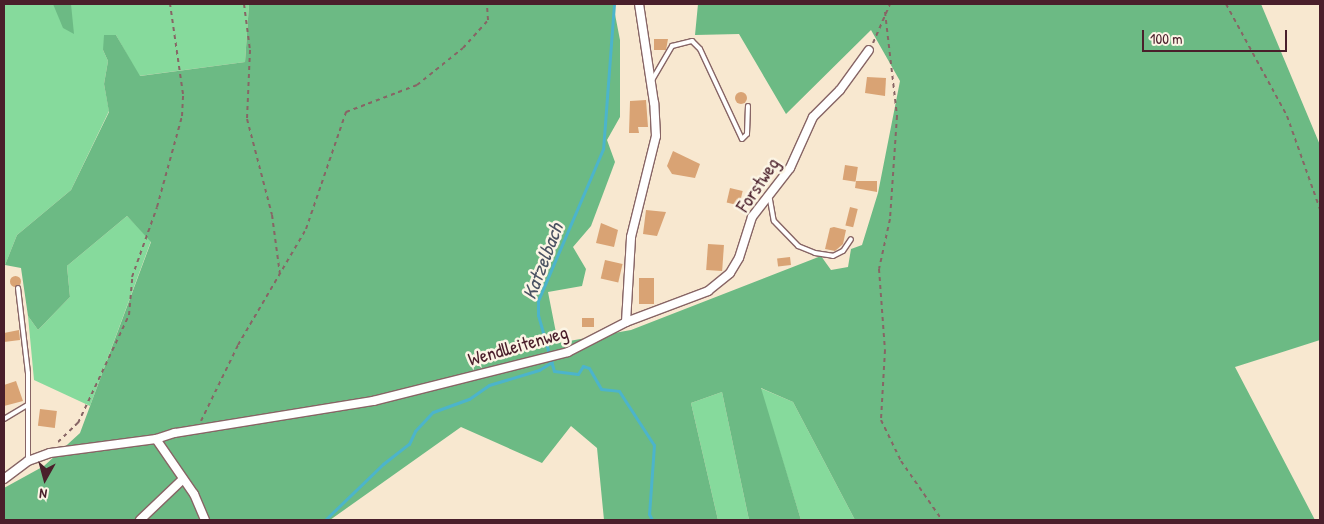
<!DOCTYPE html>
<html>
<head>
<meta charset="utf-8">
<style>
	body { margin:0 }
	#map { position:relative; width:1324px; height:524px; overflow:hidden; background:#f8e8d0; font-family:"Patrick Hand",sans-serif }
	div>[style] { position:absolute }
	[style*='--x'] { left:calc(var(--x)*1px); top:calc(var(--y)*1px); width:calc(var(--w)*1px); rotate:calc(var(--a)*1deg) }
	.green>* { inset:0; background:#86da9c }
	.forest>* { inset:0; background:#6cba84 }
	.stream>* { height:3px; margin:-1.5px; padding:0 1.5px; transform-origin:1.5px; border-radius:1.5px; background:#4cb4cb }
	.building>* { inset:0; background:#d9a374; transform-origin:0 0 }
	.round { border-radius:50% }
	.path>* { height:2px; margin-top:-1px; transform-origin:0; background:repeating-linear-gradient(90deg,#876565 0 4px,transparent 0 8px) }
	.roads { filter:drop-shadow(1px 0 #876565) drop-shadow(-1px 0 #876565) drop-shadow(0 1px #876565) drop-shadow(0 -1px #876565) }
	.lane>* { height:4px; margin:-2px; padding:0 2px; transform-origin:2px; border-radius:2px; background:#fff }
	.street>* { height:8px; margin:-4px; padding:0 4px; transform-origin:4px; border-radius:4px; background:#fff }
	span { translate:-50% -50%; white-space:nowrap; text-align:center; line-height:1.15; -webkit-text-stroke:5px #fcf5e5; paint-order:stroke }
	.street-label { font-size:19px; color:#4a1f2b }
	.water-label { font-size:20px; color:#4b5363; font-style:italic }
	.frame { position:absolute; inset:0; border:5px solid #4a1f2b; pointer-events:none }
	.north { position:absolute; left:20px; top:454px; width:50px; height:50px; -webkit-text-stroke:4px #fcf5e5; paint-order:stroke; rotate:187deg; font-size:14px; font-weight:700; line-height:20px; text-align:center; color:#4a1f2b }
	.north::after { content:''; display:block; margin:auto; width:18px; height:22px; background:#4a1f2b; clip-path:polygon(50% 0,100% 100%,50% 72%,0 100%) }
	.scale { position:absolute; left:1142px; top:30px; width:145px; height:22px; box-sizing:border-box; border:2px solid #4a1f2b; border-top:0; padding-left:6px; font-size:15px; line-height:18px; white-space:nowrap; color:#4a1f2b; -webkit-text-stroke:4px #fcf5e5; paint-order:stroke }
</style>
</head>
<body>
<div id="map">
	<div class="green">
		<div style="clip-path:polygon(4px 4px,249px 4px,245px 62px,139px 76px,116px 35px,103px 50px,108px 61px,104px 84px,109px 111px,71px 190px,17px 235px,5px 265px)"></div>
		<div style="clip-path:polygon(127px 216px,151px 241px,90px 406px,34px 380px,28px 316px,38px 330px,70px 297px,67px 266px)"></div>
		<div style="clip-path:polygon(760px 388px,793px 402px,855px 520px,801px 520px)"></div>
		<div style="clip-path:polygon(722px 392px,749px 520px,718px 520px,691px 403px)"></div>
	</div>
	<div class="forest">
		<div style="clip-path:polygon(53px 4px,71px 4px,74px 34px,63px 28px)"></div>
		<div style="clip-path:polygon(249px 4px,613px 4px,620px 40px,620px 117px,607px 140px,615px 162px,591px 226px,573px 247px,586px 269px,582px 286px,548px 292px,558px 343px,631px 330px,821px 256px,831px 270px,848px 267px,851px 249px,862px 245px,878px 193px,900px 81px,871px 30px,786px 114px,739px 34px,695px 35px,698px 4px,1261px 4px,1320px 145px,1320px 340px,1235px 367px,1315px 520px,855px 520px,793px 402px,761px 388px,801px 520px,749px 520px,722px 392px,691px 403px,718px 520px,604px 520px,597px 448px,571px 426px,542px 463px,461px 427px,330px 520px,4px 520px,4px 488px,44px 466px,80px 433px,151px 242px,127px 216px,67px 266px,70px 297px,38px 330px,28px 316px,21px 268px,5px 265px,17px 235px,71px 190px,109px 112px,104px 84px,108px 61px,103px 50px,104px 35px,116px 35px,140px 76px,245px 62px)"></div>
	</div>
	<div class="stream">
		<div style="--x:614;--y:4;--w:145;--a:94.3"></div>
		<div style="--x:603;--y:149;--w:165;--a:113.2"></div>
		<div style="--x:538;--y:301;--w:14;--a:90"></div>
		<div style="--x:538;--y:315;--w:58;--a:74.1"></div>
		<div style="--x:554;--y:371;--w:24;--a:7"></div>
		<div style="--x:578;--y:374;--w:9;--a:-58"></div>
		<div style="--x:583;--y:366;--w:6;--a:18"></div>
		<div style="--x:589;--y:368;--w:24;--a:60"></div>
		<div style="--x:601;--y:389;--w:18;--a:6"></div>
		<div style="--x:619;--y:391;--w:64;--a:57.1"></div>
		<div style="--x:654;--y:445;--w:69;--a:94.1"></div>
		<div style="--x:649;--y:514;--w:7;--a:63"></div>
		<div style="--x:325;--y:520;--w:81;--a:-44"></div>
		<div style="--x:383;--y:464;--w:33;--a:-38"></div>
		<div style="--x:409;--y:444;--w:14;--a:-65"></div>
		<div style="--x:415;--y:431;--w:26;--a:-47"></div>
		<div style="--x:433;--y:412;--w:38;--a:-20"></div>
		<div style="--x:469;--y:399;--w:24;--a:-35"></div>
		<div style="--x:489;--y:385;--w:52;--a:-16.7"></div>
		<div style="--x:539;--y:370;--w:15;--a:-32"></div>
	</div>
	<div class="building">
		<div style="clip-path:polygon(654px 39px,668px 39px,666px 50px,654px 50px)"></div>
		<div style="clip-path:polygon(867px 77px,886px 78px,885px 96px,865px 93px)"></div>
		<div class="round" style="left:735px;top:92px;width:12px;height:12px"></div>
		<div style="clip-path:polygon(646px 100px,648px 127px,638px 127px,639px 133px,629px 133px,630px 101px)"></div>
		<div style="clip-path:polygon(673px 151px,700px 164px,695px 178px,672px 174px,667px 166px)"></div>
		<div style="left:845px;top:165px;width:13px;height:15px;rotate:9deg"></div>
		<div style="clip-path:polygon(856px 181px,877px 181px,877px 192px,855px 188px)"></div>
		<div style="left:730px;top:188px;width:13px;height:15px;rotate:13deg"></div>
		<div style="left:850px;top:207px;width:8px;height:19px;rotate:14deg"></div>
		<div style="clip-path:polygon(646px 210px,666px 212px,657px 236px,643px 234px)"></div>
		<div style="clip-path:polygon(601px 223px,618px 230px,614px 247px,596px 243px)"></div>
		<div style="clip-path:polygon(834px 227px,846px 230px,843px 244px,835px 251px,825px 249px,830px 228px)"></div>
		<div style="left:708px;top:244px;width:16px;height:26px;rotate:4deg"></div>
		<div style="left:790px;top:257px;width:8px;height:13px;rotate:83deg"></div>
		<div style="left:605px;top:260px;width:18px;height:19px;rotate:13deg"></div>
		<div class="round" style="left:9.5px;top:275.5px;width:11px;height:11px"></div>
		<div style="left:639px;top:278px;width:15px;height:26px"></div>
		<div style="left:582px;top:318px;width:12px;height:9px"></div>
		<div style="clip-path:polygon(19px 330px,20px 340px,4px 342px,4px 333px)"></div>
		<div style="clip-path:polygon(16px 381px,23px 401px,4px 406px,4px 385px)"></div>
		<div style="left:40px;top:409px;width:17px;height:17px;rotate:7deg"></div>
	</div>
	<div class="path">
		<div style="--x:244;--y:4;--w:46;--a:82.6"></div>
		<div style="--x:250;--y:50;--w:69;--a:92.5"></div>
		<div style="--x:247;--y:119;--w:99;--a:75.4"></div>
		<div style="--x:272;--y:215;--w:61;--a:82.4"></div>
		<div style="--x:1226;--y:4;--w:128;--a:61.4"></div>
		<div style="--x:1287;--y:116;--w:99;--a:70.5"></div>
		<div style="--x:885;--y:12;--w:105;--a:83.4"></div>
		<div style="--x:897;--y:116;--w:103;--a:93.9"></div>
		<div style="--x:890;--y:219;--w:51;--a:102.4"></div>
		<div style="--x:879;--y:269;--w:81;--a:85.8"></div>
		<div style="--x:885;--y:350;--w:70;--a:93.3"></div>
		<div style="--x:881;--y:420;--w:46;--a:64"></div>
		<div style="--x:901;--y:461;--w:72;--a:55.2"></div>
		<div style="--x:873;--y:43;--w:43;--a:-66.4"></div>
		<div style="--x:201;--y:421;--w:85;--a:-64"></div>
		<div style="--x:238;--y:345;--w:134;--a:-59.6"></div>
		<div style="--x:306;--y:229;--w:124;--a:-71.1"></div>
		<div style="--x:346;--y:112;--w:76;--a:-20.8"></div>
		<div style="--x:417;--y:85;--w:59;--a:-38.8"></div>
		<div style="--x:463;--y:48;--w:38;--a:-48"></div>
		<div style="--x:488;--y:20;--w:16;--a:-94"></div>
		<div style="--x:58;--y:442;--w:28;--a:-44"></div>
		<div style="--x:78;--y:423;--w:119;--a:-64.7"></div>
		<div style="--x:129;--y:315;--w:38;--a:-85"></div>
		<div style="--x:132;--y:277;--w:74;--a:-70.3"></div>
		<div style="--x:157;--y:207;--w:94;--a:-74.6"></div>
		<div style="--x:182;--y:116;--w:22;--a:-87"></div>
		<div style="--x:183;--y:94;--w:91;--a:-98.2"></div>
	</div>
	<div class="roads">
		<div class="lane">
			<div style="--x:651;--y:82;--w:42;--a:-59.7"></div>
			<div style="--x:672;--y:46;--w:21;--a:-14"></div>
			<div style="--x:692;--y:41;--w:11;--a:45"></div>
			<div style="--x:700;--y:49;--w:99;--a:65"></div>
			<div style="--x:742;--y:139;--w:7;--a:-45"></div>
			<div style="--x:747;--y:134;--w:28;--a:-88"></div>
			<div style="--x:769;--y:194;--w:27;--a:80"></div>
			<div style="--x:774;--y:221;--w:35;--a:46"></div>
			<div style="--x:798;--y:246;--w:18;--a:22"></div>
			<div style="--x:815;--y:253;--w:18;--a:9"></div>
			<div style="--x:833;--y:256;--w:11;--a:-27"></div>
			<div style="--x:843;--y:251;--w:14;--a:-56"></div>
			<div style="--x:18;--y:288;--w:86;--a:83.3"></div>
			<div style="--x:28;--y:373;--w:88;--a:90"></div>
			<div style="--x:4;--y:419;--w:27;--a:-31"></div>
		</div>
		<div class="street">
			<div style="--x:626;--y:322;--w:85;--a:-86.6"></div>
			<div style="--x:631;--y:237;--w:104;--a:-76.1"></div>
			<div style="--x:656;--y:136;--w:33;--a:-93"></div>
			<div style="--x:654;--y:103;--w:100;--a:-98.6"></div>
			<div style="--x:156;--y:439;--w:67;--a:55.4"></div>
			<div style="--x:194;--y:494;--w:28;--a:67"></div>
			<div style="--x:4;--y:479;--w:30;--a:-37"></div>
			<div style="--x:28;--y:461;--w:23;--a:-20"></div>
			<div style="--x:50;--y:453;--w:107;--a:-7.5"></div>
			<div style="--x:156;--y:439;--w:20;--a:-18"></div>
			<div style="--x:175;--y:433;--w:201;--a:-9.2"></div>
			<div style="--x:373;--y:401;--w:201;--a:-14.1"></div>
			<div style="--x:568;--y:352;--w:65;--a:-27.3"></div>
			<div style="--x:626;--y:322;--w:88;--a:-20.7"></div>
			<div style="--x:708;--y:291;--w:28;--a:-39"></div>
			<div style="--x:730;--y:273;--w:17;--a:-59"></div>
			<div style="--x:739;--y:258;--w:43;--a:-72.4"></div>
			<div style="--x:752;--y:217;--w:62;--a:-52.2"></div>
			<div style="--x:790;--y:168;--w:56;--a:-65.7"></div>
			<div style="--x:813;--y:117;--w:38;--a:-45"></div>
			<div style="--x:840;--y:90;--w:49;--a:-54.1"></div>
			<div style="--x:140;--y:520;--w:58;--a:-43.6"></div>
		</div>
	</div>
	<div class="street-label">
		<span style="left:758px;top:185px;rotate:-56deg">Forstweg</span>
		<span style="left:518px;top:346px;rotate:-16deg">Wendlleitenweg</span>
	</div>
	<div class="water-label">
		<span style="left:542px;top:261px;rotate:-69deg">Katzelbach</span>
	</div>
	<div class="frame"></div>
	<div class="north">N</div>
	<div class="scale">100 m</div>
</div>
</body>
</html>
